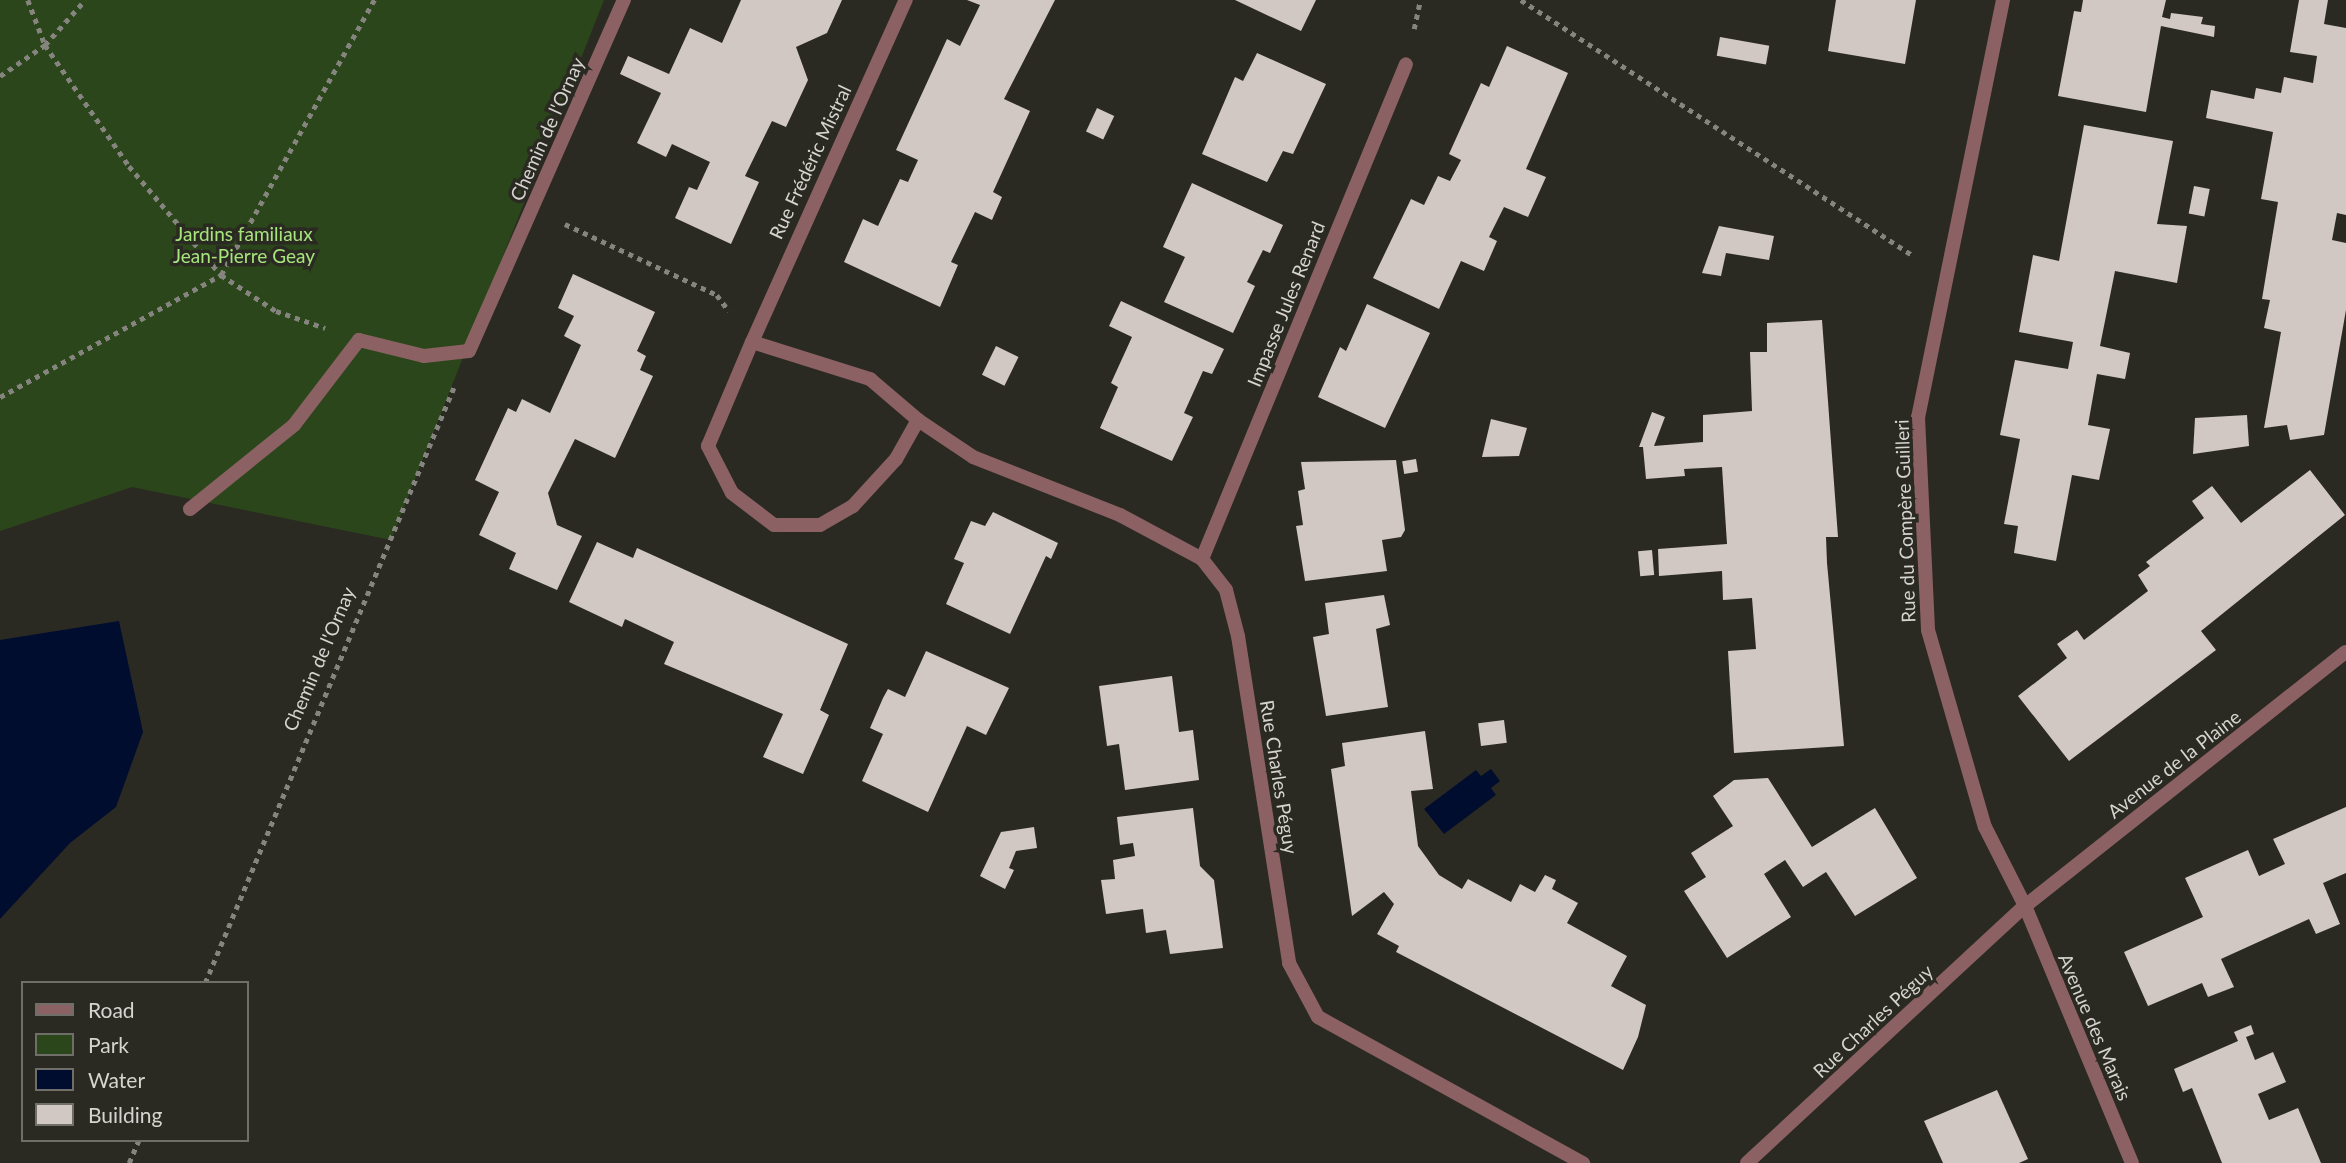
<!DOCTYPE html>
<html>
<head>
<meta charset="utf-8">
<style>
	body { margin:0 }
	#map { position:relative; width:2346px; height:1163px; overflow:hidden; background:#2b2a22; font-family:Lato,sans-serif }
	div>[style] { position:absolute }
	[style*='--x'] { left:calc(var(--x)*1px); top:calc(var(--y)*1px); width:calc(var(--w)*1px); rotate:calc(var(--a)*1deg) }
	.green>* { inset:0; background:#2c461b }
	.water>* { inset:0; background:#000d2e }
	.building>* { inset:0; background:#d1c8c3; transform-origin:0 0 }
	.path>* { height:4.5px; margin-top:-2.25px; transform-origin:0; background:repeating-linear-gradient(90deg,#85847e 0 5px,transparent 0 10px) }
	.service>* { height:14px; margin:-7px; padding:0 7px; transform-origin:7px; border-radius:7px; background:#8b6164 }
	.minor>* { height:14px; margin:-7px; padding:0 7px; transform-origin:7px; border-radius:7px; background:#8b6164 }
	span { translate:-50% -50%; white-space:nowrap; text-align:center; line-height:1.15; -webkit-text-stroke:7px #2b2a22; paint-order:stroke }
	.street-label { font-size:19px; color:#d5d4d0 }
	.park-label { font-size:19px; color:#a5e57c }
	.legend { position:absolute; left:21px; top:981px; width:228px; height:161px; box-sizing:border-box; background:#2b2a22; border:2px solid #6f6e68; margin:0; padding:9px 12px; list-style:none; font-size:21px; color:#d5d4d0 }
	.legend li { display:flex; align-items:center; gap:14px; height:35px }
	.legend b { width:35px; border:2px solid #6f6e68 }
</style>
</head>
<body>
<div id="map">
	<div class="green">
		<div style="clip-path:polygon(0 0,604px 0,391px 540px,132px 487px,0 531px)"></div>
	</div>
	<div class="water">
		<div style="clip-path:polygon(119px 621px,143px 732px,116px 807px,70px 843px,0 919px,0 640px)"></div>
		<div style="clip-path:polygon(1491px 769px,1500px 781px,1491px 788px,1496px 795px,1444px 834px,1424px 809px,1476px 770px,1481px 776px)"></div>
	</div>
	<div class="building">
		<div style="clip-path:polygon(741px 0,842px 0,827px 33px,796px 47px,808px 80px,786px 127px,772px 121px,745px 176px,759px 182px,731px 244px,675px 218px,689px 187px,697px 190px,710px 162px,672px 144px,666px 157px,637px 143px,661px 93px,620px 74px,628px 56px,669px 74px,690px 28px,722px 43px)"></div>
		<div style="clip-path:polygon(967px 0,1055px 0,1004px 99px,1030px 111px,993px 192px,1002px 197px,992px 220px,975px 212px,951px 262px,958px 265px,940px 307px,844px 262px,863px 219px,878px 226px,900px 179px,908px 182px,918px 160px,896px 150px,947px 39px,960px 46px,980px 5px)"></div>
		<div style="clip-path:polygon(1235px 0,1316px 0,1301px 31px)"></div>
		<div style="clip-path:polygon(1836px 0,1916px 0,1905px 64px,1828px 51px)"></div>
		<div style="clip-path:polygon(2083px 0,2166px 0,2162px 17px,2170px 19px,2171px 13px,2203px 17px,2201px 24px,2215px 26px,2214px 37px,2161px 26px,2146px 112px,2058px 96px,2074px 11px,2081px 12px)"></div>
		<div style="clip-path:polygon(2299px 0,2328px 0,2324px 24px,2346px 28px,2346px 215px,2337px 213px,2332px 240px,2346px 243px,2346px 310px,2324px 435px,2290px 440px,2287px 425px,2264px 428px,2281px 332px,2264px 328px,2270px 300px,2262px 299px,2278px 202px,2261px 199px,2273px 132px,2206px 118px,2211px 90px,2254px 99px,2256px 88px,2281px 93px,2284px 77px,2313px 83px,2317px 56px,2290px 52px)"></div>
		<div style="left:1720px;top:37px;width:50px;height:19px;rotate:10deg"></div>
		<div style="clip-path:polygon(1507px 46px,1568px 73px,1526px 169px,1546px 177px,1528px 217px,1504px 207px,1489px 237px,1497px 241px,1484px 271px,1461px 261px,1439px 309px,1373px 278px,1411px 199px,1424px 205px,1438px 176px,1450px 181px,1461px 160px,1449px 154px,1481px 83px,1489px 87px)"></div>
		<div style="clip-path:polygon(1257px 53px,1326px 84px,1293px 154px,1283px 151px,1267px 182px,1202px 154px,1235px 77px,1243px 81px)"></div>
		<div style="left:1097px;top:108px;width:19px;height:26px;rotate:25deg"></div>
		<div style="clip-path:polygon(2084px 125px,2173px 141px,2157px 224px,2187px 226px,2177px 283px,2115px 271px,2100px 346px,2130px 353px,2125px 379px,2097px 374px,2088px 425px,2110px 429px,2099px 480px,2072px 475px,2056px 561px,2014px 553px,2018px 526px,2004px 524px,2020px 439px,2000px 435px,2015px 360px,2068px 369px,2073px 342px,2019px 332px,2033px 255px,2059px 261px)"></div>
		<div style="clip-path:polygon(1192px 183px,1283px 225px,1270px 253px,1263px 250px,1247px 282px,1255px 286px,1233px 333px,1164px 302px,1185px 257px,1163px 247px)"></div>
		<div style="left:2194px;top:186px;width:16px;height:28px;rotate:11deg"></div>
		<div style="clip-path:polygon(1719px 226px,1774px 236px,1769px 260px,1726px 253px,1721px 276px,1702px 273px)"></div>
		<div style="clip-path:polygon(573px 274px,655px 312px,637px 351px,646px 356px,640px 370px,653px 376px,615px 458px,575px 439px,548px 493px,557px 525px,582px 536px,557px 590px,509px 569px,516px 553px,479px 535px,499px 492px,475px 480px,508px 408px,516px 412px,522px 399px,550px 413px,581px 345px,564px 336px,574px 316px,558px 308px)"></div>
		<div style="clip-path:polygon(1121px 301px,1224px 349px,1212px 374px,1203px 371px,1184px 413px,1193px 417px,1172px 461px,1100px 428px,1118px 387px,1111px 383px,1132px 337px,1109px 326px)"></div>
		<div style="clip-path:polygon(1367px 304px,1430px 333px,1385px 428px,1318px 397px,1340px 347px,1346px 351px)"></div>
		<div style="clip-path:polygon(1822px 320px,1838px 537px,1826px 537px,1827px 563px,1844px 746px,1734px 753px,1728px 651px,1756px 649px,1752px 598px,1723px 600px,1722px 571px,1659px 576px,1658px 549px,1727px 544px,1722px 467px,1684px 469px,1685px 476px,1646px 479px,1643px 447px,1639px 447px,1652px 412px,1665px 417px,1654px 446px,1703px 442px,1703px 415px,1752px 411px,1750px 352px,1767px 352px,1767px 323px)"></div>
		<div style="left:996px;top:346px;width:25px;height:32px;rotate:26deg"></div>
		<div style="clip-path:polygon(2247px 415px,2249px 446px,2193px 454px,2195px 418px)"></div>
		<div style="clip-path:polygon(1491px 419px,1527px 428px,1519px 456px,1482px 457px)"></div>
		<div style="left:1416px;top:459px;width:13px;height:14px;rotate:81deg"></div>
		<div style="clip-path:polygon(1396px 460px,1405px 530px,1401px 537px,1382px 540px,1387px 571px,1305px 581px,1296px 526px,1303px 525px,1298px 491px,1305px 489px,1301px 462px)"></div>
		<div style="clip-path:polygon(2310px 470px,2345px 515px,2201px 631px,2216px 650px,2069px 761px,2018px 696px,2067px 658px,2057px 644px,2077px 630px,2084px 640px,2148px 591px,2138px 575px,2150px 566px,2146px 562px,2204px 518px,2192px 501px,2212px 486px,2241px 523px)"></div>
		<div style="clip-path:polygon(993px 512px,1058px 543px,1051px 559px,1046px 556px,1010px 634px,946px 604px,964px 563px,954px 559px,971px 521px,985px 526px)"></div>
		<div style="clip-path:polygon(597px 542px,633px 558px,637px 548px,848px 644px,820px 710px,829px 715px,803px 774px,763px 757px,783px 714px,664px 664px,674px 642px,625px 619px,622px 627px,569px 602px)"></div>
		<div style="left:1652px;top:550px;width:25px;height:14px;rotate:85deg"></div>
		<div style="clip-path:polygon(1384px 595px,1390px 625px,1376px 629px,1388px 707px,1326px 716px,1313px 637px,1329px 634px,1325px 603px)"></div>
		<div style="clip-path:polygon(926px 651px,1009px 688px,986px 735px,967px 726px,928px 812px,862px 781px,883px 734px,870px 728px,883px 698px,888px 689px,905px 697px)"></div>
		<div style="clip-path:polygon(1172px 676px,1179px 732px,1193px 730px,1199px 780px,1125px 790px,1119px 744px,1107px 746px,1099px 686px)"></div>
		<div style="left:1504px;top:720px;width:23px;height:26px;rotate:83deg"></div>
		<div style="clip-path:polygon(1425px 731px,1433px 789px,1411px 791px,1418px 846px,1439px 875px,1462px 889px,1468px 879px,1511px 902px,1520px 884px,1535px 892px,1545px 875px,1556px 880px,1552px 889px,1578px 903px,1567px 923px,1627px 956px,1611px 986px,1646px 1005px,1638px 1037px,1623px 1070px,1396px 952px,1399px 946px,1377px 934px,1394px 904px,1384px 892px,1352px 916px,1331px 769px,1345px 766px,1342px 743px)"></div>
		<div style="clip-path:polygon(1768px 778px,1812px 847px,1875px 808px,1917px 878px,1855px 916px,1826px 872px,1803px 887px,1785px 860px,1764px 874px,1791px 917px,1727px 958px,1684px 891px,1706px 877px,1691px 853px,1733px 826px,1713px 796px,1734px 780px)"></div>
		<div style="clip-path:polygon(2346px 807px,2346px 873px,2323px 883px,2340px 924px,2316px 934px,2309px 919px,2221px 959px,2234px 987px,2208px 997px,2202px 983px,2148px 1006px,2124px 952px,2203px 917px,2185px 878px,2248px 850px,2259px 876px,2285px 864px,2273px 839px)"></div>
		<div style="clip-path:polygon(1193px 808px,1200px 866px,1214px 880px,1223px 948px,1170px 954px,1166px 930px,1146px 933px,1143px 909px,1106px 914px,1101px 880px,1115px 879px,1113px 860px,1135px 856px,1133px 843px,1120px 845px,1117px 817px)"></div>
		<div style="clip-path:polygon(1034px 827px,1037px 848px,1016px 851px,1009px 868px,1014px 870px,1005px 889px,980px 876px,1001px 832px)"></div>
		<div style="clip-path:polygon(2251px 1025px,2254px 1034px,2246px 1037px,2255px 1060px,2273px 1052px,2286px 1082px,2258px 1094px,2269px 1120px,2298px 1108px,2321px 1163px,2222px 1163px,2192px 1088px,2183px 1092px,2174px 1069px,2238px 1041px,2234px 1032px)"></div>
		<div style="clip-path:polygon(1997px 1090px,2028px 1159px,2019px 1163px,1943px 1163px,1924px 1121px)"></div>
	</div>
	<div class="path">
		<div style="--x:28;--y:0;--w:48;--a:69.3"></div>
		<div style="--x:45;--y:45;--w:147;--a:55.2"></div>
		<div style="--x:129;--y:166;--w:143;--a:49.8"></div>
		<div style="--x:221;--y:275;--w:66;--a:33.2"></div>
		<div style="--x:276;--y:311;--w:52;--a:19.1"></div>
		<div style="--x:1521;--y:0;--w:469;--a:33.1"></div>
		<div style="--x:1414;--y:29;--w:30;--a:-78"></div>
		<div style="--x:0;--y:76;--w:55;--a:-34.6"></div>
		<div style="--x:45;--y:45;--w:60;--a:-48.4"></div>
		<div style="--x:565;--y:224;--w:168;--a:25"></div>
		<div style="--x:717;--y:295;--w:20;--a:53"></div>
		<div style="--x:0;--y:397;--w:252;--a:-28.9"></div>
		<div style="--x:221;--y:275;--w:315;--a:-60.9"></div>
		<div style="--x:205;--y:983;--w:646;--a:-67.33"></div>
		<div style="--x:129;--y:1163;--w:25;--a:-67"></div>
	</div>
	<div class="service">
		<div style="--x:190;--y:509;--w:134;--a:-38.9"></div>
		<div style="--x:294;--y:425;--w:107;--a:-52.6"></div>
		<div style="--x:359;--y:340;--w:67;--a:13.8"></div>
		<div style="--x:424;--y:356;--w:45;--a:-6.3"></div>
		<div style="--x:469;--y:351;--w:384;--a:-66.2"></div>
	</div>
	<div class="minor">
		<div style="--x:2003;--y:0;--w:426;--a:101.5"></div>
		<div style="--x:1918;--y:417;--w:213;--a:87.3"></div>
		<div style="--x:1928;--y:630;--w:205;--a:73.9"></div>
		<div style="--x:1985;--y:827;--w:89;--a:63.1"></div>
		<div style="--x:2025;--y:906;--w:278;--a:67.4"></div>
		<div style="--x:752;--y:342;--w:375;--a:-65.8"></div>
		<div style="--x:918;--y:420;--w:45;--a:119.4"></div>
		<div style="--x:896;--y:459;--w:64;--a:132.5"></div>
		<div style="--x:853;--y:506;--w:38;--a:150"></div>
		<div style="--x:820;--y:525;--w:46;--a:180"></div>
		<div style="--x:774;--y:525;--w:53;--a:-142.7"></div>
		<div style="--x:732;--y:493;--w:53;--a:-117.1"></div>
		<div style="--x:708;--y:446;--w:113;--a:-67.1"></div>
		<div style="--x:752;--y:342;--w:124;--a:17.4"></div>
		<div style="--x:870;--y:379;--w:63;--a:40.5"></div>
		<div style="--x:918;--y:420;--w:66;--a:33.9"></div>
		<div style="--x:973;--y:457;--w:158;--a:21.5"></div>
		<div style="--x:1120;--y:515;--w:93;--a:28.2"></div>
		<div style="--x:1202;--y:559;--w:39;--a:52"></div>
		<div style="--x:1226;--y:590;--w:48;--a:75.4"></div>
		<div style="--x:1238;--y:636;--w:331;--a:81.1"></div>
		<div style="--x:1289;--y:963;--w:61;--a:61.8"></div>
		<div style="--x:1318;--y:1017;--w:303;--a:28.9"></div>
		<div style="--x:1202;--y:559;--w:535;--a:-67.6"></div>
		<div style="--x:1747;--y:1163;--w:379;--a:-42.8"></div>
		<div style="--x:2025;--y:906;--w:409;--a:-38.4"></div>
	</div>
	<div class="street-label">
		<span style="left:547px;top:129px;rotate:-66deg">Chemin de l'Ornay</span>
		<span style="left:810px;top:162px;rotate:-65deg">Rue Frédéric Mistral</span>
		<span style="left:1286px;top:304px;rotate:-68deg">Impasse Jules Renard</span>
		<span style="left:1905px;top:521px;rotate:-92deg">Rue du Compère Guilleri</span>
		<span style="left:319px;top:659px;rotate:-67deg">Chemin de l'Ornay</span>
		<span style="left:2174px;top:764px;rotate:-38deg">Avenue de la Plaine</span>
		<span style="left:1279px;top:777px;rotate:81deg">Rue Charles Péguy</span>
		<span style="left:1873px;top:1021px;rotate:-43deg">Rue Charles Péguy</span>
		<span style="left:2095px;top:1027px;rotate:67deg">Avenue des Marais</span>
	</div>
	<div class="park-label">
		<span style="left:244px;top:245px">Jardins familiaux<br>Jean-Pierre Geay</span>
	</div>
	<ul class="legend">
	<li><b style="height:9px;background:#8b6164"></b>Road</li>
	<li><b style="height:19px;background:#2c461b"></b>Park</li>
	<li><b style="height:19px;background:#000d2e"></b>Water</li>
	<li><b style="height:19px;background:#d1c8c3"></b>Building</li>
	</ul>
</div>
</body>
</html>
